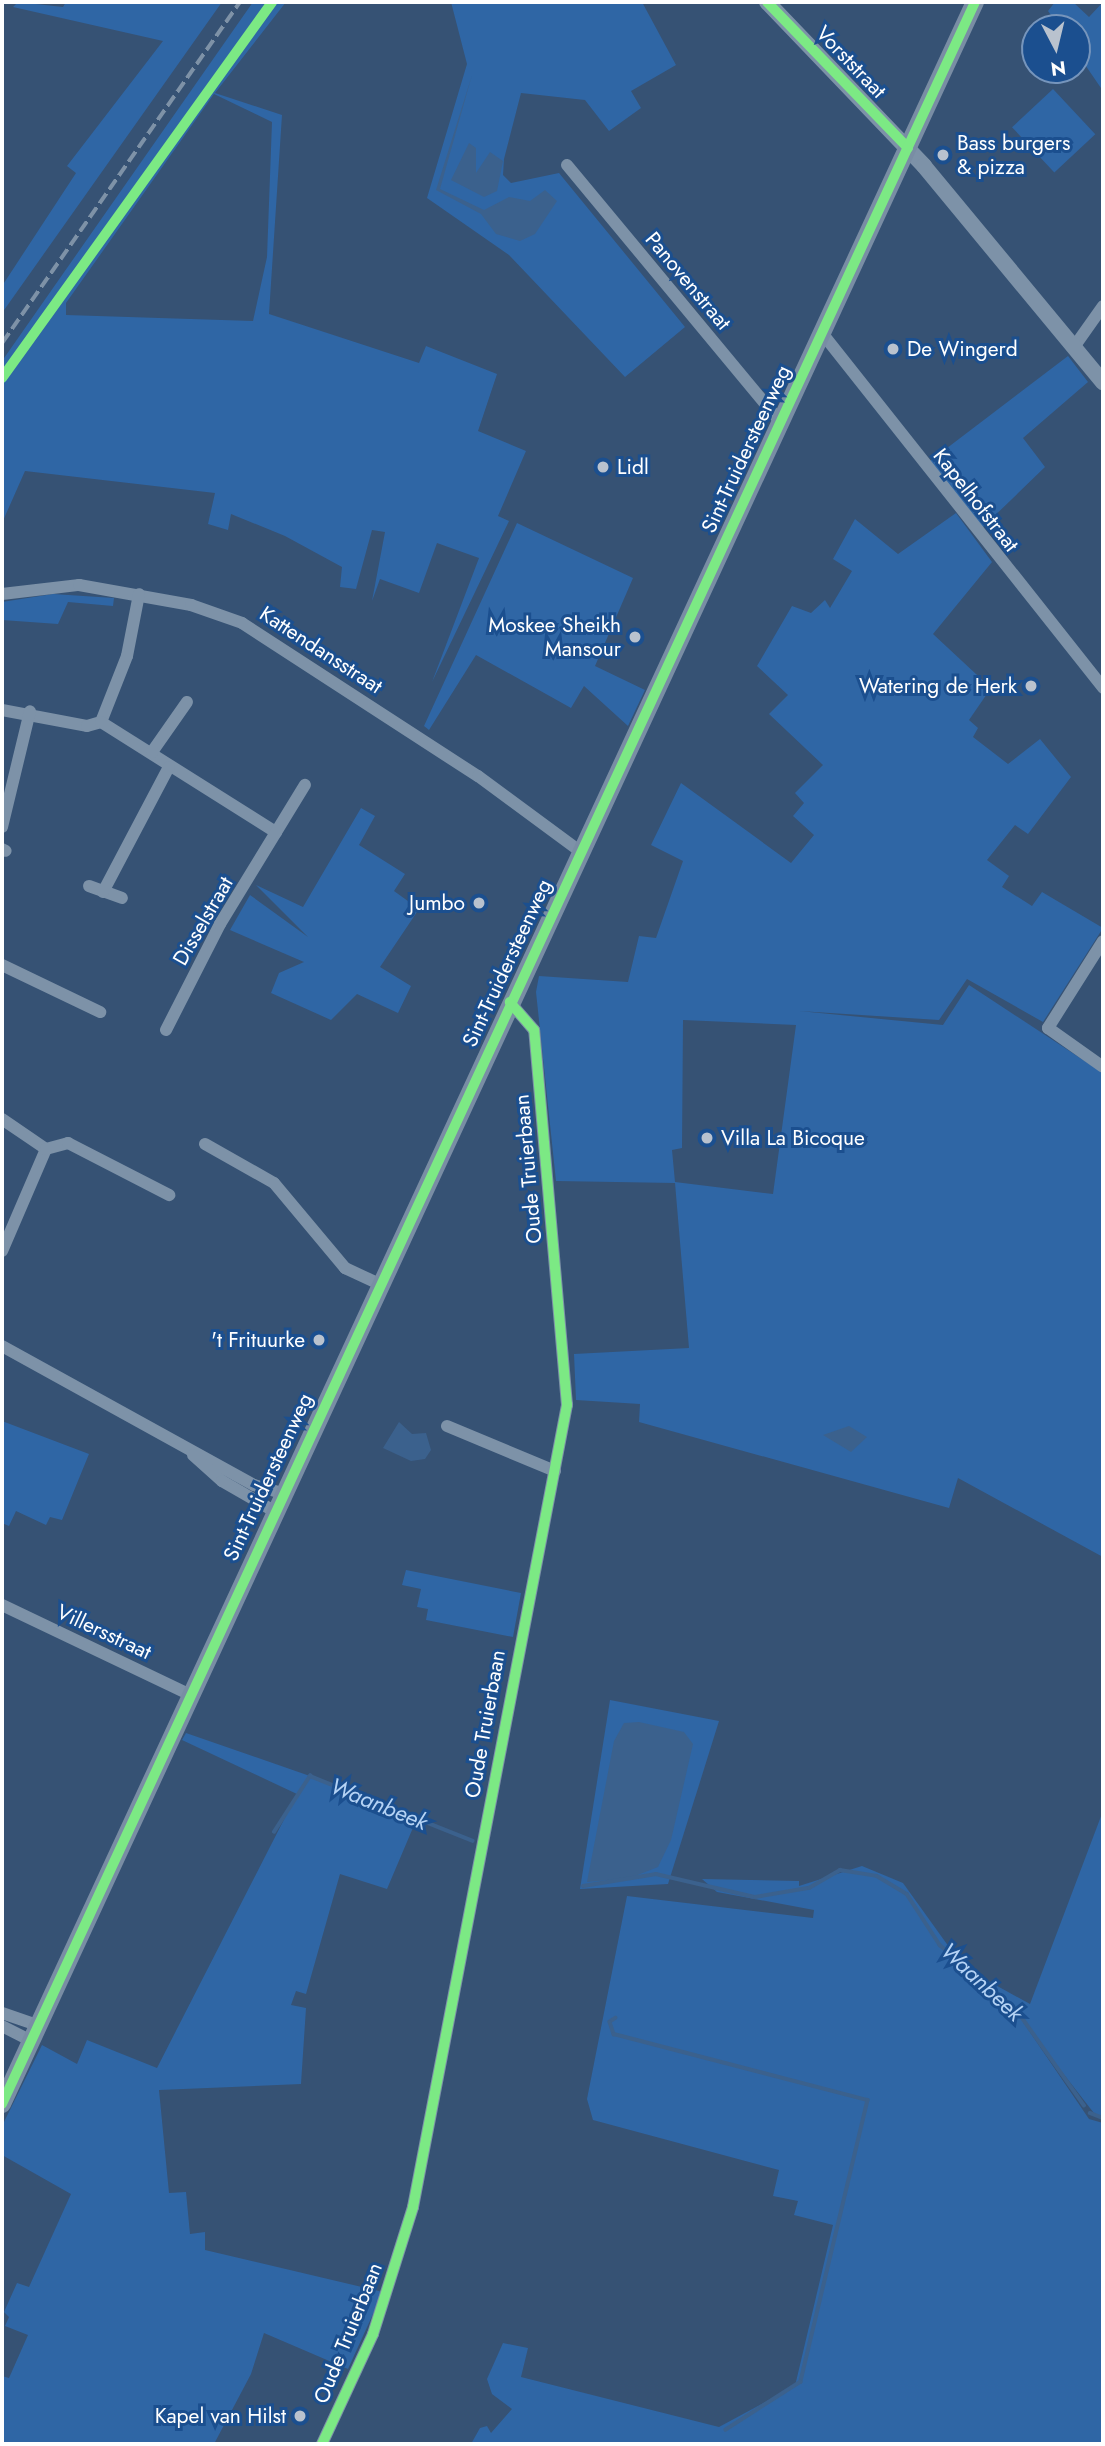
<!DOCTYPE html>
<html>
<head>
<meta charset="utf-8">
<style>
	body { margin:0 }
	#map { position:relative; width:1105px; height:2446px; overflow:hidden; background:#365274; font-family:Jost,sans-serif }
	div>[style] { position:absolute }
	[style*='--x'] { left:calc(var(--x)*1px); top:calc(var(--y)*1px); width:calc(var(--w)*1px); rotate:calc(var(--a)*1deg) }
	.green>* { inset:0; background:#2f66a5; transform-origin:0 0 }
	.water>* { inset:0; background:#3b618d }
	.stream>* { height:3.5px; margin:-1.75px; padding:0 1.75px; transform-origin:1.75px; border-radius:1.75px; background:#3b618d }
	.minor>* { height:12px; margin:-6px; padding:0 6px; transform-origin:6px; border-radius:6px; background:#7d92a8 }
	.tertiary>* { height:16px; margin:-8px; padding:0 8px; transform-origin:8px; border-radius:8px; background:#7d92a8 }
	.secondary>* { height:18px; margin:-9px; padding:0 9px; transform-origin:9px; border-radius:9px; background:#798da4 }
	.rail>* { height:3.5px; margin-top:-1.75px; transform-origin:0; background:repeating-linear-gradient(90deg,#7e92a7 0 12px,transparent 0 17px) }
	.cycleway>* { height:10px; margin:-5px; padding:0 5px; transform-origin:5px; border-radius:5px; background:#7ce984 }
	.dots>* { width:19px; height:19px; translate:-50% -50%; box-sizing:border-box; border:4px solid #1b4f8f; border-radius:50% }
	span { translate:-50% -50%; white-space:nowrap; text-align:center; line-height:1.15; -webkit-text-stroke:6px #1b4f8f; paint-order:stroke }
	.street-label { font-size:21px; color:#fff }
	.poi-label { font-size:21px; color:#fff }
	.left { translate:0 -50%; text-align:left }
	.right { translate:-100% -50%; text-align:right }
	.water-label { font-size:23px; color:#b5d3f5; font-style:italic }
	.frame { position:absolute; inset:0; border:4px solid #fff; pointer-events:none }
	.north { position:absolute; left:1021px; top:14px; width:70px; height:70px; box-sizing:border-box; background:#1b4f8f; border:2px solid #7695bc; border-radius:50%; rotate:173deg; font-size:19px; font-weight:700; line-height:28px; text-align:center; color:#fff }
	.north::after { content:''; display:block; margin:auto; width:24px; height:32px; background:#b9c2ce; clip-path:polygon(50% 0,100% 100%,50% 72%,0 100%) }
</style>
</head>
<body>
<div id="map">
	<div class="green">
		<div style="clip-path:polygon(18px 2px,63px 7px,66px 2px,222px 2px,2px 313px,2px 286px,76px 173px,67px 166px,163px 41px,13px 7px)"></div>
		<div style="clip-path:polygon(evenodd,253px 2px,286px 2px,215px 93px,282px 115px,269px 314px,419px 363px,426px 346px,497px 374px,478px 431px,526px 451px,498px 516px,509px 521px,432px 682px,479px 558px,437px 543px,419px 593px,380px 579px,372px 601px,385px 532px,372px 530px,356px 589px,340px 587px,342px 567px,285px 536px,231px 514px,228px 530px,208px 524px,215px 493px,25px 471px,2px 523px,2px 361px,253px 2px,214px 94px,272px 122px,267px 257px,253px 321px,66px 315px,66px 303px,214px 94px)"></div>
		<div style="clip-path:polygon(451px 2px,642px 2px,676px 65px,631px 91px,641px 108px,609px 131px,585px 100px,521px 93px,504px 159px,503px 175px,511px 183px,559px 173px,685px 327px,625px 377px,509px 255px,427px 198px,467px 64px)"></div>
		<div style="clip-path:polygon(1055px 2px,1073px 2px,1089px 17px,1103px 2px,1103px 91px,1077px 53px,1077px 28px,1060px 28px,1048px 11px)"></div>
		<div style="left:1053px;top:89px;width:62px;height:56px;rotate:47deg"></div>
		<div style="clip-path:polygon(1068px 356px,1088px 382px,1023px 438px,1045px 467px,982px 528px,930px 461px)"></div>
		<div style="clip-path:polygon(evenodd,956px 513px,992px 562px,933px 634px,991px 688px,969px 720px,978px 728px,973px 737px,1008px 764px,1040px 739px,1071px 777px,1028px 834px,1015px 825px,987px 860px,1009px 876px,1002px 887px,1032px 906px,1042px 892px,1103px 928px,1043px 1022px,967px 979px,939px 1020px,799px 1011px,943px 1025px,969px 985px,1103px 1073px,1103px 1557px,958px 1478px,949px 1508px,639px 1422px,640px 1404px,576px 1400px,574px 1354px,689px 1348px,675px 1183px,556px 1181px,536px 992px,539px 976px,628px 982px,639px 936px,656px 938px,683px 861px,651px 845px,681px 783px,791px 863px,814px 835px,793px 816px,804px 803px,795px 793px,823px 765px,769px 714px,788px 695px,757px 666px,792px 606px,811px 613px,825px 600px,830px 608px,852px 571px,833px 559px,855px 519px,898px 554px,956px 513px,683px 1020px,796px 1025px,773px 1194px,675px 1182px,672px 1150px,682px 1148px,683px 1020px)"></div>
		<div style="clip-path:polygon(517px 523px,633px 578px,595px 666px,645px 690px,628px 726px,584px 686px,571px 708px,476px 655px,429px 730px,424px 726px)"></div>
		<div style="clip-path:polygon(53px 594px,114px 598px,113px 606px,68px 602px,58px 624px,2px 620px,2px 602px)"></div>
		<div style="clip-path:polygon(361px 808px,375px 816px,359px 845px,405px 874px,394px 891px,419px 909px,380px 967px,411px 986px,398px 1013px,357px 994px,331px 1020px,271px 993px,279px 973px,304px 962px,230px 930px,250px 895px,308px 937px,256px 885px,303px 907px)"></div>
		<div style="clip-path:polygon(2px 1421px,89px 1454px,62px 1520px,50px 1517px,46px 1525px,16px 1511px,9px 1526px,2px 1523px)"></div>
		<div style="clip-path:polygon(406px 1570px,521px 1593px,513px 1637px,426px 1620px,428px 1609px,417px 1607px,421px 1589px,402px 1585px)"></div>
		<div style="clip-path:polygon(610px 1700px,719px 1721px,668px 1884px,580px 1889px)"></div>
		<div style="clip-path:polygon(186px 1733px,330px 1783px,415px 1823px,387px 1889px,340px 1874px,306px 1994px,296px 1991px,291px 2005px,306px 2008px,301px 2084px,159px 2090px,169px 2193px,186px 2192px,190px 2234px,205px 2232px,205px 2250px,383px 2292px,348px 2369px,264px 2333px,251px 2374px,214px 2444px,2px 2444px,2px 2376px,9px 2378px,28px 2335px,5px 2326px,9px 2317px,4px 2312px,17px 2283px,29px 2287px,71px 2194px,2px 2155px,2px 2126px,42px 2045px,77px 2064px,87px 2040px,157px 2068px,297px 1794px,182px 1740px)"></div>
		<div style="clip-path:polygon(1103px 1811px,1103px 2116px,1097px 2117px,1023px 2022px,1089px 2119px,1103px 2123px,1103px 2444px,471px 2444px,480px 2428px,487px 2426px,491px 2433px,512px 2409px,492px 2394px,487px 2379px,503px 2343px,528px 2348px,521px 2377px,719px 2427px,795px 2386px,833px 2225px,794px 2215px,798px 2201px,773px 2196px,779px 2170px,593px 2120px,587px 2099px,627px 1896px,813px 1918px,814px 1910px,717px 1892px,702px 1879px,799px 1881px,799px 1886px,862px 1866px,903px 1883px,949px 1947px,981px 1977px,1030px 2004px)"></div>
	</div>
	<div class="water">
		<div style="clip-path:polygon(472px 75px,440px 189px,484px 210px,509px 197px,530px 201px,545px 190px,557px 201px,535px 234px,520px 241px,496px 234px,481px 214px,436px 190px)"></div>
		<div style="clip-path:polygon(469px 143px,476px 148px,476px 173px,490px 152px,503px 161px,497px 191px,484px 197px,451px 180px)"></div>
		<div style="clip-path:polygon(399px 1422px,412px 1434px,426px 1433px,431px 1450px,425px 1459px,411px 1461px,383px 1448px)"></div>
		<div style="clip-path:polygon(849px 1426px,867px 1437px,851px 1452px,823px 1435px)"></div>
		<div style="clip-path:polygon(639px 1722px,684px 1732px,693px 1744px,671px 1840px,658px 1867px,630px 1878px,587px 1882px,614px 1741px,624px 1723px)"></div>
	</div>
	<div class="stream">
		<div style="--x:274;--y:1832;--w:67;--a:-57.3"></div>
		<div style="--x:310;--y:1776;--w:175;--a:21.7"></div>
		<div style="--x:583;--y:1886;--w:74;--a:-9.3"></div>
		<div style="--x:656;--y:1874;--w:102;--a:13.1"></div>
		<div style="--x:755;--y:1897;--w:55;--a:-9.5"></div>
		<div style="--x:809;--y:1888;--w:36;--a:-30"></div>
		<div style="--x:840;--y:1870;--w:37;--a:9"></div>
		<div style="--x:877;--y:1876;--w:35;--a:31"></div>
		<div style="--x:907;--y:1894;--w:61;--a:57.1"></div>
		<div style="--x:940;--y:1945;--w:99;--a:40.1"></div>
		<div style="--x:1016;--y:2009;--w:118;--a:54.7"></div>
		<div style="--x:616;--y:2018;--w:7;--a:146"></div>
		<div style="--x:610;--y:2022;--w:13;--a:72"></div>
		<div style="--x:614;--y:2034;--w:262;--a:14.6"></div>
		<div style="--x:868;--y:2100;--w:290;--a:103.4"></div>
		<div style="--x:801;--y:2382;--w:89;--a:147.4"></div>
		<div style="--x:1090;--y:2113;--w:14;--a:21"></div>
	</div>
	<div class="minor">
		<div style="--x:567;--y:165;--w:334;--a:50.3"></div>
		<div style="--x:822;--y:333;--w:453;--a:51.6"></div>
		<div style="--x:1074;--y:347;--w:50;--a:-54.7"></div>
		<div style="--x:2;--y:594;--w:78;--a:-6.7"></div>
		<div style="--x:79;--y:585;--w:114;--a:10.1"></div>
		<div style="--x:191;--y:605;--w:54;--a:19.4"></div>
		<div style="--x:242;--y:623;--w:281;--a:33"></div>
		<div style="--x:478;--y:776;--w:128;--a:36.4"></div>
		<div style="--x:2;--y:710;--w:86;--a:10.7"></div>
		<div style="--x:87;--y:726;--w:15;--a:-16"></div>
		<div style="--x:101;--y:722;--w:71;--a:-68.5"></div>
		<div style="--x:127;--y:656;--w:63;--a:-79"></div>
		<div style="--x:101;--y:722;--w:207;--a:32.2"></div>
		<div style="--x:152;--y:752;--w:61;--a:-55"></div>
		<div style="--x:2;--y:827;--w:119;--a:-76.4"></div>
		<div style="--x:2;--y:849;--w:4;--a:27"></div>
		<div style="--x:89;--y:886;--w:35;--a:20"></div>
		<div style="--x:103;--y:892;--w:141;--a:-62.2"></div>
		<div style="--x:1103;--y:941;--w:103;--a:122.3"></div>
		<div style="--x:1048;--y:1028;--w:67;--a:35.3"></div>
		<div style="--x:2;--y:965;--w:109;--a:25.6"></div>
		<div style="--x:166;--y:1030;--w:119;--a:-63"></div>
		<div style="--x:220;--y:924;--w:163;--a:-58.6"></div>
		<div style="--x:2;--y:1119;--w:53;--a:34.3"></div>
		<div style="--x:46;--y:1149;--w:111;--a:113.3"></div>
		<div style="--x:205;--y:1144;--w:79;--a:29.5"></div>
		<div style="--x:274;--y:1183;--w:111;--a:50.1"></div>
		<div style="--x:345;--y:1268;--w:38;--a:25"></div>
		<div style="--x:46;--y:1149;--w:23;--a:-15"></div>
		<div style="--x:68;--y:1143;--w:114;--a:27.2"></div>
		<div style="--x:2;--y:1346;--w:288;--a:28.9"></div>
		<div style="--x:254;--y:1485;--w:29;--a:16"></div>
		<div style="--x:447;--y:1426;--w:117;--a:22.6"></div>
		<div style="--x:193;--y:1455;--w:39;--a:42"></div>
		<div style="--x:222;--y:1481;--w:60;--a:30"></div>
		<div style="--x:2;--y:1605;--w:207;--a:25.5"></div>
		<div style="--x:2;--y:2013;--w:39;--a:19"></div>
		<div style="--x:2;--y:2026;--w:34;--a:27"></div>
		<div style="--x:322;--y:2444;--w:121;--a:-65.1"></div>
		<div style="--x:373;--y:2334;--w:133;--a:-72.5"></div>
		<div style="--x:413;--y:2207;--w:817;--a:-79.13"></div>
		<div style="--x:567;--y:1405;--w:376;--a:-95"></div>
		<div style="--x:534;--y:1030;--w:37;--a:-131"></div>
	</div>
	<div class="tertiary">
		<div style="--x:767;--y:2;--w:227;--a:46.2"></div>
		<div style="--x:924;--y:166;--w:281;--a:50.4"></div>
	</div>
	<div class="secondary">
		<div style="--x:2;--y:2104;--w:2316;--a:-65.16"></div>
	</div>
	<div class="rail">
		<div style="--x:2;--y:343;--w:416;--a:-55.1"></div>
	</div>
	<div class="cycleway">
		<div style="--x:767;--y:2;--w:203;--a:46"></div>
		<div style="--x:2;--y:378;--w:463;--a:-54.3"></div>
		<div style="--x:2;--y:2104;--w:2316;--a:-65.16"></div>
		<div style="--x:322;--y:2444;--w:121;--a:-65.1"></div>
		<div style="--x:373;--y:2334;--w:133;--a:-72.5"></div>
		<div style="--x:413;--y:2207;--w:817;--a:-79.13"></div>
		<div style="--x:567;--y:1405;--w:376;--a:-95"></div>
		<div style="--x:534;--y:1030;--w:37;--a:-131"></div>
	</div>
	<div class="dots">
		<div style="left:943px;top:155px;background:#b9c2ce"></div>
		<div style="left:893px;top:349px;background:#b9c2ce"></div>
		<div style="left:603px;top:467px;background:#b9c2ce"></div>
		<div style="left:635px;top:637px;background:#b9c2ce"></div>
		<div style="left:1031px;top:686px;background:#b9c2ce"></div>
		<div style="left:479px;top:903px;background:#b9c2ce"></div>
		<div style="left:707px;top:1138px;background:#b9c2ce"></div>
		<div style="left:319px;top:1340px;background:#b9c2ce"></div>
		<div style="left:300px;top:2416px;background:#b9c2ce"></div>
	</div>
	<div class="street-label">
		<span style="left:851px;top:62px;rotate:46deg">Vorststraat</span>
		<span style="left:688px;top:281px;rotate:50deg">Panovenstraat</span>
		<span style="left:746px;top:449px;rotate:-65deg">Sint-Truidersteenweg</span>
		<span style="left:976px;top:500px;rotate:52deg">Kapelhofstraat</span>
		<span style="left:321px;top:650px;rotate:33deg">Kattendansstraat</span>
		<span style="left:203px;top:921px;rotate:-60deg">Disselstraat</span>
		<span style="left:507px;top:963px;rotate:-65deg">Sint-Truidersteenweg</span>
		<span style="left:528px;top:1169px;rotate:-95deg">Oude Truierbaan</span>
		<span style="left:268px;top:1477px;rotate:-65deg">Sint-Truidersteenweg</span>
		<span style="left:104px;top:1632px;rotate:25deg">Villersstraat</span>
		<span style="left:485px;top:1724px;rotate:-80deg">Oude Truierbaan</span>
		<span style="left:348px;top:2333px;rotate:-68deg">Oude Truierbaan</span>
	</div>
	<div class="poi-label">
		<span class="left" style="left:957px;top:155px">Bass burgers<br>&amp; pizza</span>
		<span class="left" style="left:907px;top:349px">De Wingerd</span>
		<span class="left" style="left:617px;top:467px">Lidl</span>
		<span class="right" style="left:621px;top:637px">Moskee Sheikh<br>Mansour</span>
		<span class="right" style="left:1017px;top:686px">Watering de Herk</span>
		<span class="right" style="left:465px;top:903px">Jumbo</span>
		<span class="left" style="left:721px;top:1138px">Villa La Bicoque</span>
		<span class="right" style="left:305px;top:1340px">'t Frituurke</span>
		<span class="right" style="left:286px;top:2416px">Kapel van Hilst</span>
	</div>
	<div class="water-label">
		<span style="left:379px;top:1804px;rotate:22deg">Waanbeek</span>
		<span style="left:982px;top:1982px;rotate:43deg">Waanbeek</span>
	</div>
	<div class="frame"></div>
	<div class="north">N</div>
</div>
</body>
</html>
